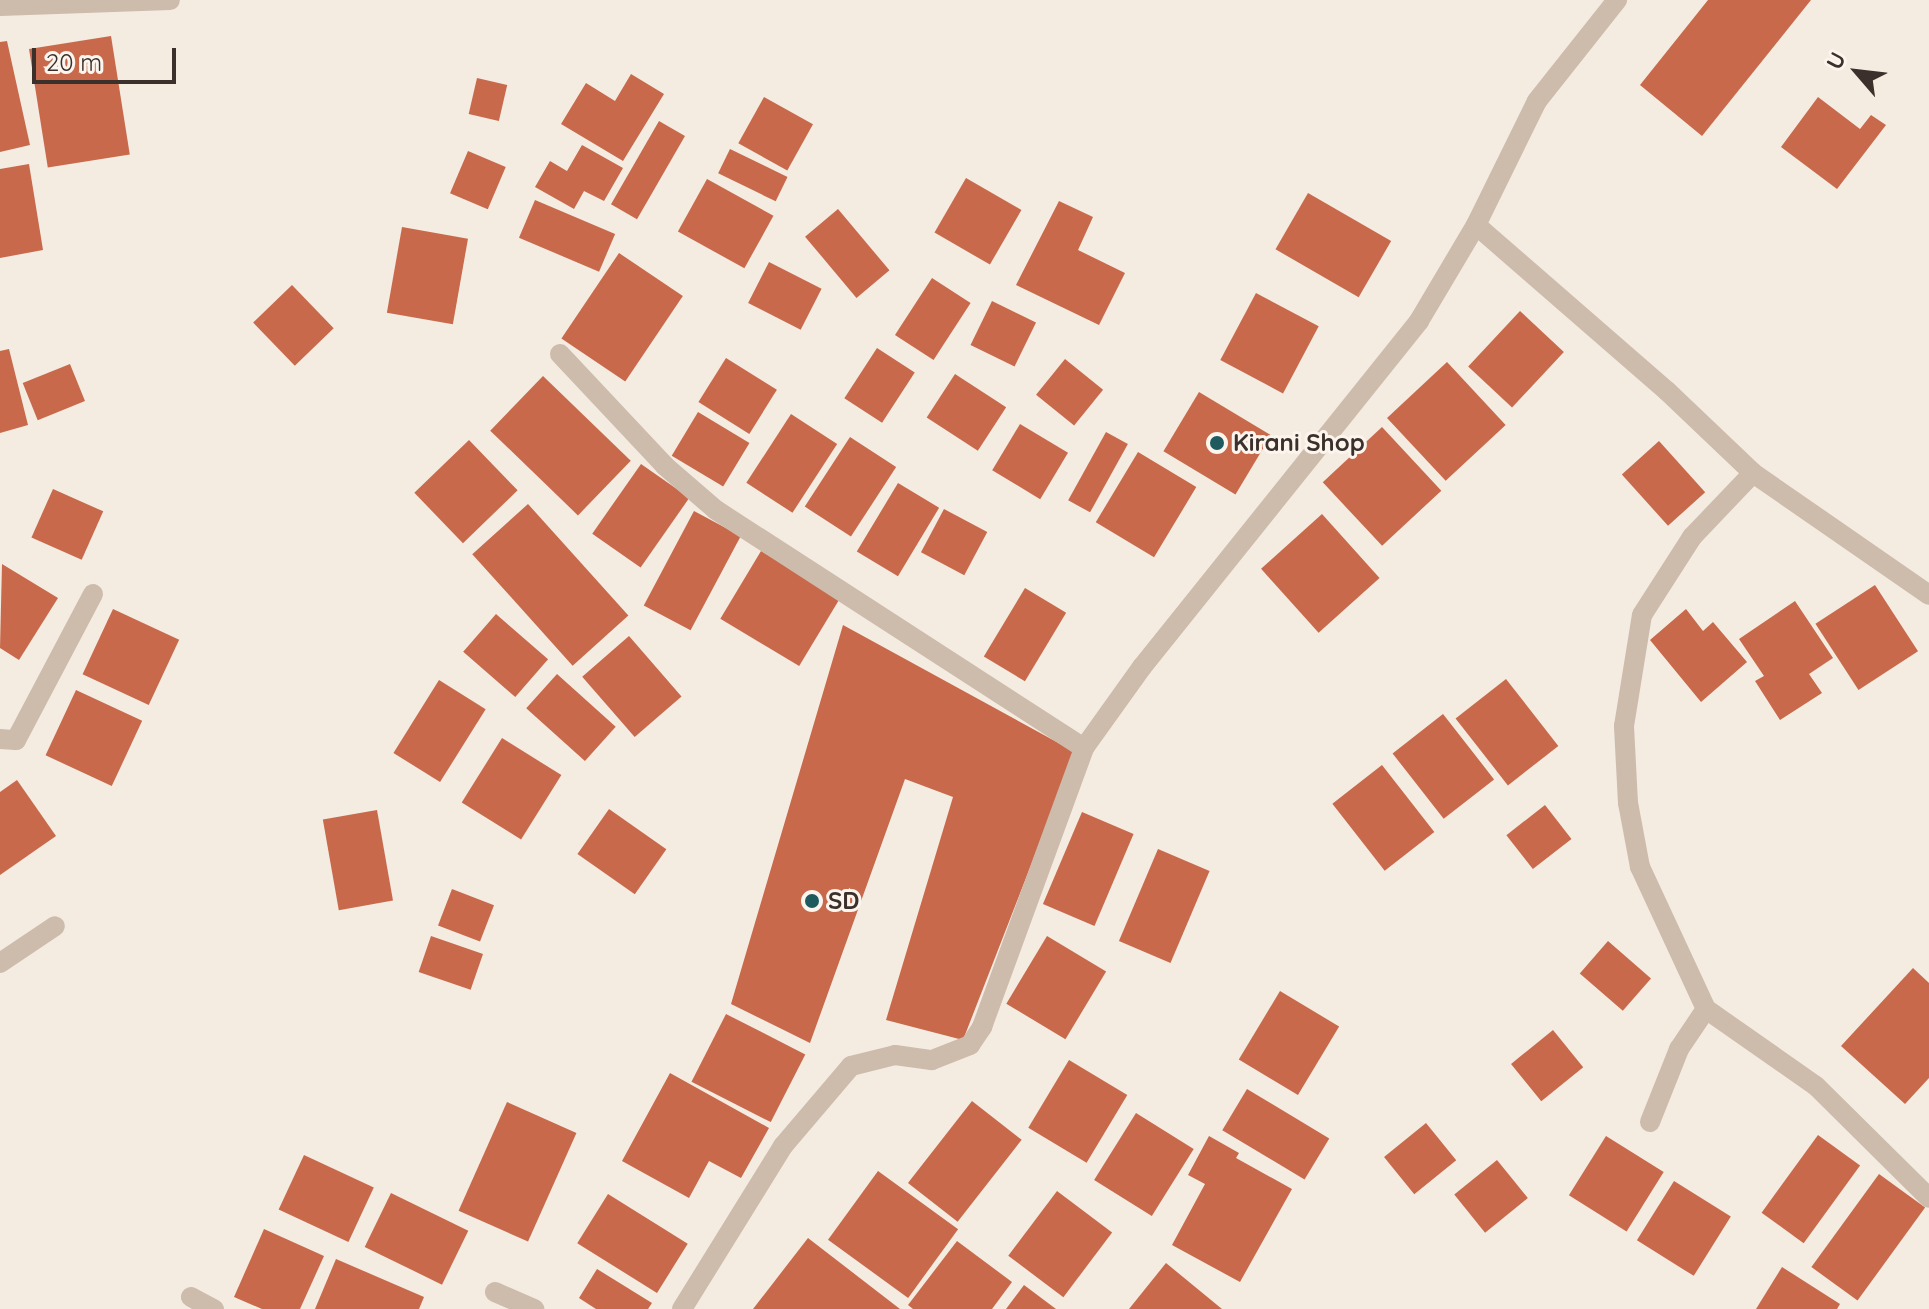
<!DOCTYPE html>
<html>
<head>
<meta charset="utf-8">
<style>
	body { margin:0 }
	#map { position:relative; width:1929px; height:1309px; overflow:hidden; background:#f4ebe1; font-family:Quicksand,sans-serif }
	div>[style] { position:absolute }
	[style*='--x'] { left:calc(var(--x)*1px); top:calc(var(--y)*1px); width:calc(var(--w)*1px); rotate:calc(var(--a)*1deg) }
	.building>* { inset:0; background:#c8694b; transform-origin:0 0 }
	.street>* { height:20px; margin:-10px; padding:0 10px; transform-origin:10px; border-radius:10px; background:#cdbbac }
	.dots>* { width:22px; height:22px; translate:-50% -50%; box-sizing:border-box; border:4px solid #fbf5ee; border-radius:50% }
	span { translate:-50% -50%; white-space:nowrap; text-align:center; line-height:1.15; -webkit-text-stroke:6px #fbf5ee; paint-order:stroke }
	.poi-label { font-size:24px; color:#3b302b; font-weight:700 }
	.left { translate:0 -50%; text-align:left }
	.north { position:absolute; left:1817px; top:32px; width:80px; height:80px; -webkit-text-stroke:6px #fbf5ee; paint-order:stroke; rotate:298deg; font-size:22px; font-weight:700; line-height:32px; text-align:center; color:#3b302b }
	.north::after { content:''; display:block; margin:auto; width:28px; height:36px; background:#3b302b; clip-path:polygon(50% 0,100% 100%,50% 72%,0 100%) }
	.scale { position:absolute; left:32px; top:48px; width:144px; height:36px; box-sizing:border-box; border:4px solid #3b302b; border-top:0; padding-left:10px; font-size:24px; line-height:28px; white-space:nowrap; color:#3b302b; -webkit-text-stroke:6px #fbf5ee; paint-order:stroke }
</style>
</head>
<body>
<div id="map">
	<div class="building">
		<div style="clip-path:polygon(1708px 0,1811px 0,1702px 136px,1640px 85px)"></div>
		<div style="left:111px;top:36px;width:120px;height:83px;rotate:81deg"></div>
		<div style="clip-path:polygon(7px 41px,30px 145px,0 152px,0 42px)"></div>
		<div style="clip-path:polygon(631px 74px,664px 94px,623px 161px,561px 124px,586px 83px,615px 101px)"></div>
		<div style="left:477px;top:78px;width:31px;height:37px;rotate:13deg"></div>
		<div style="left:764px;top:97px;width:56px;height:53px;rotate:29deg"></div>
		<div style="clip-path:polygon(1818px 97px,1860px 129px,1871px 115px,1886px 125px,1837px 189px,1781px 147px)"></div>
		<div style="left:659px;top:121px;width:30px;height:96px;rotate:30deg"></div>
		<div style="clip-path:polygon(582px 145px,623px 168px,604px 201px,584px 191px,574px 209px,535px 187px,550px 161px,567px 171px)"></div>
		<div style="left:730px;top:149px;width:64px;height:27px;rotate:26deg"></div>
		<div style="left:468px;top:151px;width:41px;height:46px;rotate:23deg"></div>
		<div style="clip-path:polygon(29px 164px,43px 250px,0 258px,0 169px)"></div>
		<div style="left:966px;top:178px;width:64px;height:63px;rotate:30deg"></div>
		<div style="left:707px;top:179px;width:76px;height:60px;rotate:29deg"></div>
		<div style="left:1308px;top:193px;width:96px;height:65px;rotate:30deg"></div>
		<div style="left:535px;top:200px;width:87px;height:41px;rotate:23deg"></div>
		<div style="clip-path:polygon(1059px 201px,1093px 217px,1078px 250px,1125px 273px,1099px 325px,1016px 285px)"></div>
		<div style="left:838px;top:209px;width:80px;height:43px;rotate:50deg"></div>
		<div style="left:402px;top:227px;width:67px;height:87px;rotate:10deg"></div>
		<div style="left:619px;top:253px;width:77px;height:103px;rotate:34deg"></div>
		<div style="left:769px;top:262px;width:59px;height:46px;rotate:27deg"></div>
		<div style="left:932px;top:278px;width:46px;height:68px;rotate:33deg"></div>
		<div style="left:292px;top:285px;width:60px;height:54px;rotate:46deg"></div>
		<div style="left:1256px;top:293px;width:71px;height:76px;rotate:28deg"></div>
		<div style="left:992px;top:301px;width:49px;height:49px;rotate:26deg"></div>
		<div style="left:1520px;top:311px;width:60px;height:76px;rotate:43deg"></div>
		<div style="left:877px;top:348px;width:45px;height:60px;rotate:33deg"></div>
		<div style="clip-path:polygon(9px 349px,28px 425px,0 433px,0 351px)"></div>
		<div style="left:726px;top:358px;width:60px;height:52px;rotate:32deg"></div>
		<div style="left:1065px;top:359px;width:49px;height:46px;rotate:39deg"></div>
		<div style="left:1447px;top:362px;width:86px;height:82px;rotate:47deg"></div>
		<div style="left:70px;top:364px;width:40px;height:51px;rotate:68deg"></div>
		<div style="left:955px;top:374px;width:61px;height:52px;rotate:33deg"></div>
		<div style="left:543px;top:376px;width:122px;height:76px;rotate:44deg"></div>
		<div style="left:1199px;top:392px;width:84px;height:69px;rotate:31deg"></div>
		<div style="left:698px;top:412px;width:60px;height:51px;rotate:31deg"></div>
		<div style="left:791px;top:414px;width:55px;height:82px;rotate:33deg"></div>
		<div style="left:1020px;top:424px;width:56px;height:54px;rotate:31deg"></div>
		<div style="left:1382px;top:427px;width:87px;height:81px;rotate:47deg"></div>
		<div style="left:1106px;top:432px;width:25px;height:78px;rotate:29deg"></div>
		<div style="left:850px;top:437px;width:55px;height:83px;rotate:33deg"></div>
		<div style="left:469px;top:440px;width:70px;height:76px;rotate:46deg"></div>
		<div style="left:1659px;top:441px;width:69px;height:50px;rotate:48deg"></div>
		<div style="left:1138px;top:452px;width:68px;height:82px;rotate:31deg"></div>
		<div style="left:641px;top:464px;width:59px;height:85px;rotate:35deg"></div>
		<div style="left:898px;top:483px;width:48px;height:80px;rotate:31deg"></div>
		<div style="left:53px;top:489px;width:55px;height:53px;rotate:24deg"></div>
		<div style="left:528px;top:504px;width:150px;height:75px;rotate:48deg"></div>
		<div style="left:944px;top:509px;width:49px;height:49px;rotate:28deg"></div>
		<div style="left:694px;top:511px;width:53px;height:107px;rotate:28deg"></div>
		<div style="left:1322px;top:514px;width:86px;height:82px;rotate:48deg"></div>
		<div style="left:761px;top:551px;width:92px;height:79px;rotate:31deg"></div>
		<div style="clip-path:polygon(2px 564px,58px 598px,19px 660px,0 648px)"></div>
		<div style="left:1875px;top:585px;width:79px;height:71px;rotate:57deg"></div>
		<div style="left:1025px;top:588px;width:48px;height:80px;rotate:31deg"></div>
		<div style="clip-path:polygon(1795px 601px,1833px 658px,1809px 674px,1822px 693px,1780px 720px,1755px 681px,1764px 676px,1739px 639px)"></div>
		<div style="left:113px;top:609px;width:73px;height:72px;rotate:25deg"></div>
		<div style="clip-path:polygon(1686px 609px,1703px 631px,1713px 622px,1747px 662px,1701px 702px,1650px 640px)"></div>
		<div style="left:496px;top:614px;width:69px;height:50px;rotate:41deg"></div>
		<div style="clip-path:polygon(843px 625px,1075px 752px,963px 1040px,886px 1020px,953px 797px,905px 779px,810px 1043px,731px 1004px)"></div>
		<div style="left:629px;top:636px;width:80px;height:62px;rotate:49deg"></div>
		<div style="left:557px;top:674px;width:79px;height:46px;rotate:42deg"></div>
		<div style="left:1506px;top:679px;width:85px;height:64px;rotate:52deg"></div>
		<div style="left:439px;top:680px;width:55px;height:86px;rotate:32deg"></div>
		<div style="left:76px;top:690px;width:73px;height:72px;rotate:25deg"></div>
		<div style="left:1443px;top:714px;width:83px;height:64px;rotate:52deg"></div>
		<div style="left:502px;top:738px;width:70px;height:76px;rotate:32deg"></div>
		<div style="left:1382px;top:765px;width:85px;height:63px;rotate:52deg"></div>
		<div style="clip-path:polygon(17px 780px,56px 836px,0 875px,0 792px)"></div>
		<div style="left:1545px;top:805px;width:43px;height:49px;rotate:52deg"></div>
		<div style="left:609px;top:809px;width:70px;height:55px;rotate:35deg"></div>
		<div style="left:377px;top:810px;width:92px;height:55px;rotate:80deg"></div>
		<div style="left:1082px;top:812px;width:56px;height:100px;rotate:23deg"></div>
		<div style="left:1158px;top:849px;width:56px;height:100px;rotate:23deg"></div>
		<div style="left:452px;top:889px;width:45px;height:39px;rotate:21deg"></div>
		<div style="left:431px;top:936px;width:55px;height:38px;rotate:19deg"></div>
		<div style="left:1047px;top:936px;width:69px;height:79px;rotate:31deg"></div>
		<div style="left:1608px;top:941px;width:57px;height:43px;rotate:41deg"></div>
		<div style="clip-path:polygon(1913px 968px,1929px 983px,1929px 1078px,1905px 1104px,1841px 1046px)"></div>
		<div style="left:1280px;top:991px;width:69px;height:80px;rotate:31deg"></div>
		<div style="left:726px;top:1014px;width:89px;height:76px;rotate:27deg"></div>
		<div style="left:1553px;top:1030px;width:48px;height:54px;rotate:51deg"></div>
		<div style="left:1069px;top:1060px;width:68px;height:79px;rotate:31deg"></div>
		<div style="clip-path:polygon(670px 1073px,769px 1128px,741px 1178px,709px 1161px,689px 1198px,622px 1161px)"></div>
		<div style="left:1247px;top:1089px;width:96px;height:48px;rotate:31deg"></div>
		<div style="left:972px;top:1101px;width:63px;height:104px;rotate:38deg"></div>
		<div style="left:507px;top:1102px;width:76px;height:119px;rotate:24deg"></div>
		<div style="left:1136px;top:1113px;width:68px;height:79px;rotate:32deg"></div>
		<div style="left:1426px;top:1123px;width:48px;height:54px;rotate:51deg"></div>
		<div style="left:1818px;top:1135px;width:52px;height:96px;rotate:36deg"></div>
		<div style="clip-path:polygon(1209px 1136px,1239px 1153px,1236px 1158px,1292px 1189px,1240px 1282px,1172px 1245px,1205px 1184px,1188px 1175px)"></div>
		<div style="left:1606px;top:1136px;width:68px;height:70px;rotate:32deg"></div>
		<div style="left:304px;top:1155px;width:77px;height:60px;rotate:25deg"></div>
		<div style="left:1497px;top:1160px;width:49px;height:55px;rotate:51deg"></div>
		<div style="left:878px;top:1171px;width:99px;height:85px;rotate:36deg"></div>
		<div style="left:1879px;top:1174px;width:57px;height:115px;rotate:36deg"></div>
		<div style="left:1674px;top:1181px;width:67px;height:70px;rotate:32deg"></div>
		<div style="left:1057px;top:1191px;width:69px;height:81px;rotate:37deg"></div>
		<div style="left:391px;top:1193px;width:86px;height:60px;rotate:26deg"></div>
		<div style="left:608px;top:1194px;width:94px;height:58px;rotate:32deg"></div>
		<div style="clip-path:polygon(264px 1229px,324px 1256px,300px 1309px,262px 1309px,234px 1297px)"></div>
		<div style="clip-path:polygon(808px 1238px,900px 1309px,753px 1309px)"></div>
		<div style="clip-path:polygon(957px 1241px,1012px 1282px,992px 1309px,913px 1309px,908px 1305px)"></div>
		<div style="clip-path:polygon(336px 1259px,424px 1297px,419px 1309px,315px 1309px)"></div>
		<div style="clip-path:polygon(1166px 1263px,1222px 1309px,1129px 1309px)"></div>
		<div style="clip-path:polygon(1782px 1267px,1840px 1304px,1837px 1309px,1756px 1309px)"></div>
		<div style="clip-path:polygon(597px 1269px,652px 1303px,648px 1309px,596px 1309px,579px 1298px)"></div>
		<div style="clip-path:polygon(1024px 1285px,1056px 1309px,1006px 1309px)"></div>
	</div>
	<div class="street">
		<div style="--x:0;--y:6;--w:170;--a:-2"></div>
		<div style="--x:1476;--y:225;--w:253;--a:41"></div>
		<div style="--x:1667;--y:391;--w:119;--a:43.6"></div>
		<div style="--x:1753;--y:473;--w:214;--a:34.7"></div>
		<div style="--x:560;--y:354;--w:154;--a:46.8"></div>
		<div style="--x:665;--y:466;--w:67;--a:40.8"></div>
		<div style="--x:716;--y:510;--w:438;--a:32.9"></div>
		<div style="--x:0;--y:739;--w:16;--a:4"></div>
		<div style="--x:16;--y:740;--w:165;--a:-62.2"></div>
		<div style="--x:0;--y:963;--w:66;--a:-33.9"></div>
		<div style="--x:1706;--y:1009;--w:157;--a:-114.9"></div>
		<div style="--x:1640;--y:867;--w:65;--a:-100.6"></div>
		<div style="--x:1628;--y:803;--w:77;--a:-93"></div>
		<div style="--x:1624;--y:726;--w:112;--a:-80.8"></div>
		<div style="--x:1642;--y:615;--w:93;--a:-57.3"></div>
		<div style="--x:1692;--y:537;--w:88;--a:-46.4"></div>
		<div style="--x:1650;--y:1122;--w:79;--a:-68.3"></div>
		<div style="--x:1679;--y:1049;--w:48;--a:-56"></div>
		<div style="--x:1706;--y:1009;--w:134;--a:35"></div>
		<div style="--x:1816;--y:1086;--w:159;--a:44.7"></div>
		<div style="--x:495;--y:1292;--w:43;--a:23.6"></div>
		<div style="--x:191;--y:1297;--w:26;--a:28"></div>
		<div style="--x:682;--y:1309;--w:192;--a:-58.2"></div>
		<div style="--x:783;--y:1146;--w:105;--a:-49.6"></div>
		<div style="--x:851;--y:1066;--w:45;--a:-14"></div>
		<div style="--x:895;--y:1055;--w:37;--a:8"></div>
		<div style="--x:932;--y:1060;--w:41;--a:-21.5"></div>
		<div style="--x:970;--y:1045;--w:22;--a:-56"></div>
		<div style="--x:982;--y:1027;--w:297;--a:-69.9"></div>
		<div style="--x:1084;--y:748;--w:100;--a:-54.4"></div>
		<div style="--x:1142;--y:667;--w:443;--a:-51.3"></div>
		<div style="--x:1419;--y:321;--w:112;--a:-59.3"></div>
		<div style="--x:1476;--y:225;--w:138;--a:-63.8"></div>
		<div style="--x:1537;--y:101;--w:129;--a:-51.6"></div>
	</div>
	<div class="dots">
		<div style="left:1217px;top:443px;background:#1f5a5e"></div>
		<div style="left:812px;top:901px;background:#1f5a5e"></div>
	</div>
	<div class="poi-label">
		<span class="left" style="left:1233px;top:443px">Kirani Shop</span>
		<span class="left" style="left:828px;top:901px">SD</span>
	</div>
	<div class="north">U</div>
	<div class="scale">20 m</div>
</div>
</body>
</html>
